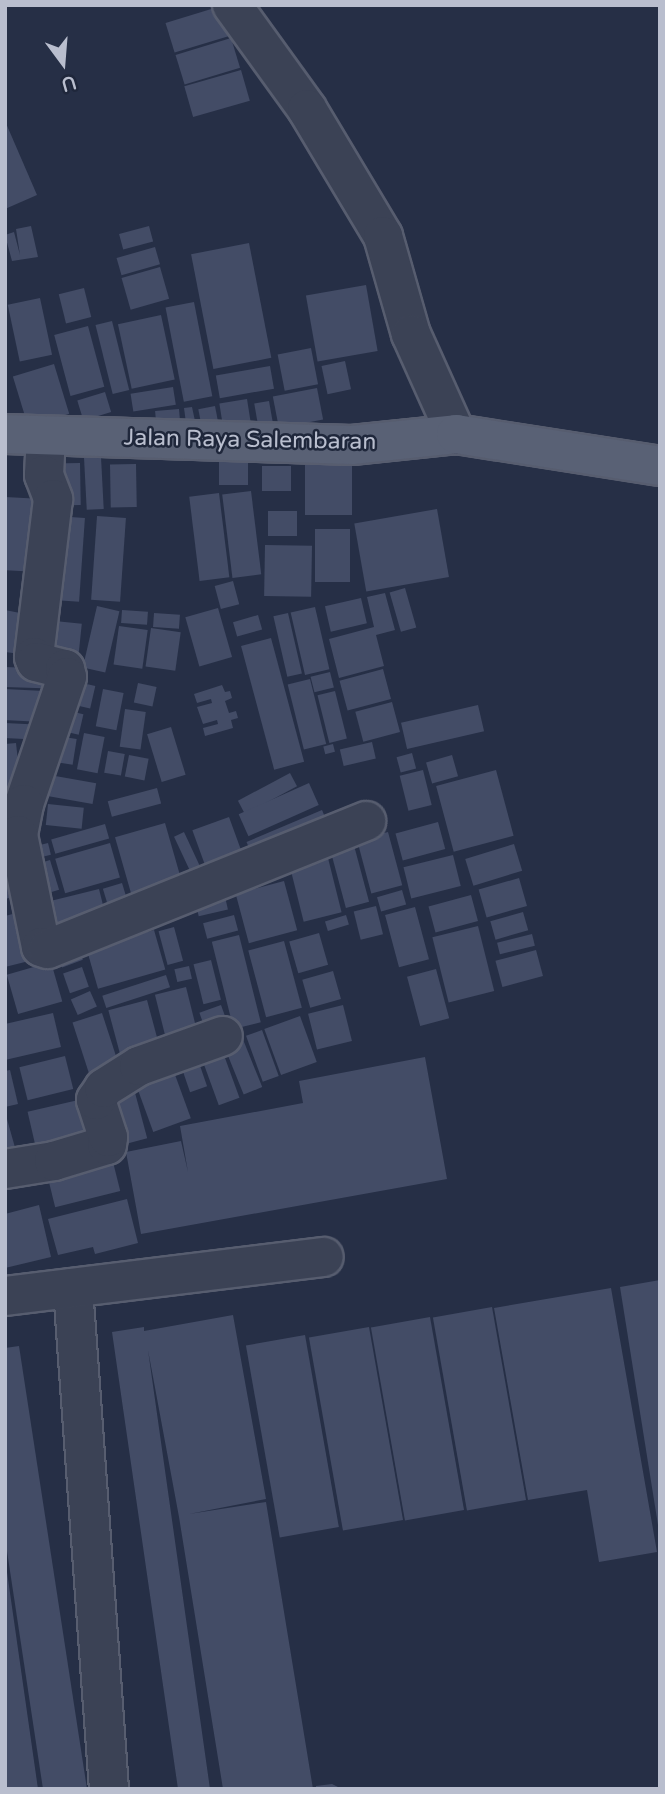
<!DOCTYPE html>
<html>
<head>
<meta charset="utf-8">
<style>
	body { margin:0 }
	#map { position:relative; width:665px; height:1794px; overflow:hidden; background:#262f46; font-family:"Varela Round",sans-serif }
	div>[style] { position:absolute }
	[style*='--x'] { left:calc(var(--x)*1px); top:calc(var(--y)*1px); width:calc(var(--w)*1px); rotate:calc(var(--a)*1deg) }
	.building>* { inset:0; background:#434c66; transform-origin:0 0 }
	.roads { filter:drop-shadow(2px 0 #575d6f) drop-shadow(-2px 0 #575d6f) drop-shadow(0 2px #575d6f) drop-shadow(0 -2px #575d6f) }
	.minor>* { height:38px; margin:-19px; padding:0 19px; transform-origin:19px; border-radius:19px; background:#3b4255 }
	.major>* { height:38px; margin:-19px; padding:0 19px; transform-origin:19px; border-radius:19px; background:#596175 }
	span { translate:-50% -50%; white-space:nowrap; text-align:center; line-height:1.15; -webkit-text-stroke:5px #1f273b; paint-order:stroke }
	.street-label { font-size:23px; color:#b9bece }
	.frame { position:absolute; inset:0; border:7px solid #b9bece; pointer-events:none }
	.north { position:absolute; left:28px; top:28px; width:70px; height:70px; -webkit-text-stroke:5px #1f273b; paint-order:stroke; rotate:164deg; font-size:19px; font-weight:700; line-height:28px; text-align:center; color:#b9bece }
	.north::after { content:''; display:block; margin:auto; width:24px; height:32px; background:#b9bece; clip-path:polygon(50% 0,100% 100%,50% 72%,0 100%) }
</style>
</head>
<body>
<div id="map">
	<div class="building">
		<div style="left:221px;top:6px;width:31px;height:58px;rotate:73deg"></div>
		<div style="left:231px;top:38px;width:31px;height:58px;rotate:73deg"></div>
		<div style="left:241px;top:70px;width:32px;height:59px;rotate:74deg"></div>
		<div style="clip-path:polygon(5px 121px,37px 195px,5px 209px)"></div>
		<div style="clip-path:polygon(31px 226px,38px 257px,12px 261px,5px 235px,14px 232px,20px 255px,16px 229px)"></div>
		<div style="left:149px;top:226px;width:16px;height:31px;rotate:75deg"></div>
		<div style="left:249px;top:243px;width:117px;height:59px;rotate:79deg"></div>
		<div style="left:155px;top:247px;width:18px;height:40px;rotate:74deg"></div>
		<div style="left:160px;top:267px;width:33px;height:40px;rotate:74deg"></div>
		<div style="left:366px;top:285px;width:67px;height:61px;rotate:80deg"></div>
		<div style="left:84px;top:288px;width:30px;height:26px;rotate:76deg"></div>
		<div style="left:40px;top:298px;width:58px;height:33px;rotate:78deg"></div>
		<div style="left:194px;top:302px;width:96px;height:29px;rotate:79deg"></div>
		<div style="left:161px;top:315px;width:66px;height:44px;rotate:78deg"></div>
		<div style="left:112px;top:321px;width:71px;height:17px;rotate:76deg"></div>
		<div style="left:88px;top:326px;width:63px;height:35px;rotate:75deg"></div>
		<div style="left:311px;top:348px;width:37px;height:34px;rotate:79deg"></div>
		<div style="left:345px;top:361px;width:29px;height:24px;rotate:78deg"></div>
		<div style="left:54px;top:364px;width:52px;height:43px;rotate:73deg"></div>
		<div style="left:270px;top:366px;width:23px;height:55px;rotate:80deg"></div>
		<div style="left:173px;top:387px;width:18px;height:43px;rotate:81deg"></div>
		<div style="left:317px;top:388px;width:32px;height:45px;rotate:79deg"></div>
		<div style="left:105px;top:392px;width:21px;height:29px;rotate:73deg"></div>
		<div style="left:247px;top:399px;width:24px;height:28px;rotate:81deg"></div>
		<div style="left:269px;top:401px;width:27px;height:15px;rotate:80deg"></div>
		<div style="left:215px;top:406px;width:20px;height:17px;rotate:79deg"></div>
		<div style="clip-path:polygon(192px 407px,195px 421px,186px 423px,184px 408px)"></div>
		<div style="left:179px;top:409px;width:11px;height:24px;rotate:85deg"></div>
		<div style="left:101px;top:457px;width:52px;height:17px;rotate:87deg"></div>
		<div style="left:219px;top:461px;width:29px;height:24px"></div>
		<div style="left:80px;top:463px;width:42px;height:26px;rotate:89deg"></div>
		<div style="left:136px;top:464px;width:43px;height:26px;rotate:89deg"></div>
		<div style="left:305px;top:465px;width:47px;height:50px"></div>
		<div style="left:262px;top:466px;width:29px;height:25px"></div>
		<div style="left:251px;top:491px;width:84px;height:29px;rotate:83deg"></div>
		<div style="left:219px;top:493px;width:85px;height:30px;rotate:83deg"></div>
		<div style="left:5px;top:497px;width:38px;height:73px;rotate:3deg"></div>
		<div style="left:437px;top:509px;width:69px;height:84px;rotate:80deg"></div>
		<div style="left:268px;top:511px;width:29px;height:25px"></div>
		<div style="left:56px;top:516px;width:29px;height:84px;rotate:4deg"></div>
		<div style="left:97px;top:516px;width:29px;height:84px;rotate:4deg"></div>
		<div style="left:315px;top:529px;width:35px;height:53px"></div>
		<div style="left:265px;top:545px;width:47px;height:51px;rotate:1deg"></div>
		<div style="left:233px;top:581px;width:24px;height:19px;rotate:75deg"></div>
		<div style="left:405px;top:588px;width:41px;height:16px;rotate:74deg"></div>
		<div style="clip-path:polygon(385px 593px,395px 630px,376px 635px,384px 666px,339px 678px,329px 639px,374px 627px,367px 597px)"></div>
		<div style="left:361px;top:598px;width:26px;height:37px;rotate:77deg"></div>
		<div style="left:97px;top:606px;width:23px;height:63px;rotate:13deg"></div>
		<div style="left:315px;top:607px;width:64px;height:25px;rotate:77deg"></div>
		<div style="left:218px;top:608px;width:51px;height:34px;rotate:74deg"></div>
		<div style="clip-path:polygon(5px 610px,35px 616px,28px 655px,5px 652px)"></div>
		<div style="left:122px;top:610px;width:26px;height:13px;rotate:4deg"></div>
		<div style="left:154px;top:613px;width:26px;height:14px;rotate:4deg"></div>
		<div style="left:288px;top:613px;width:62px;height:15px;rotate:77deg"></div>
		<div style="left:258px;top:615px;width:15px;height:26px;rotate:74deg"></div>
		<div style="left:45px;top:620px;width:37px;height:39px;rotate:6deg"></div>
		<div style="left:119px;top:626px;width:29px;height:39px;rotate:8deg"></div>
		<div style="left:151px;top:628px;width:30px;height:39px;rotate:8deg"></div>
		<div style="left:271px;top:638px;width:128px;height:31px;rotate:75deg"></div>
		<div style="left:5px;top:667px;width:54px;height:20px;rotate:2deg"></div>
		<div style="left:383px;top:669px;width:31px;height:45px;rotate:75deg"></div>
		<div style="left:330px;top:672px;width:16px;height:20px;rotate:76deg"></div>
		<div style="left:310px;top:679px;width:67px;height:23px;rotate:76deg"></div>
		<div style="left:69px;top:680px;width:27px;height:23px;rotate:13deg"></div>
		<div style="left:138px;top:683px;width:19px;height:20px;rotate:12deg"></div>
		<div style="clip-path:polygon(222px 685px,225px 692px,230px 691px,232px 698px,225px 701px,229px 713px,236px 711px,238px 718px,231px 720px,233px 728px,205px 736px,203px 728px,218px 724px,217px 720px,203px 724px,197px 707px,212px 703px,211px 699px,197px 703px,194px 694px)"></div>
		<div style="left:5px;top:689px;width:44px;height:31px;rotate:3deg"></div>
		<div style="left:103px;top:689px;width:21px;height:38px;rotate:11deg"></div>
		<div style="left:335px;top:691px;width:49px;height:18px;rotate:76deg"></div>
		<div style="left:392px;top:702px;width:31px;height:38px;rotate:75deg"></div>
		<div style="left:478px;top:705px;width:27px;height:79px;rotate:77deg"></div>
		<div style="left:61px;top:709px;width:23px;height:21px;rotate:13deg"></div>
		<div style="left:125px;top:709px;width:21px;height:38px;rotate:8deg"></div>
		<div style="left:5px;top:723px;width:35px;height:15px;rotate:3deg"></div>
		<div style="left:171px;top:727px;width:50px;height:25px;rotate:73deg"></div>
		<div style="left:84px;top:733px;width:21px;height:37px;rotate:11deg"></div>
		<div style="left:51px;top:735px;width:26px;height:26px;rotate:9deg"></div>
		<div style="left:372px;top:742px;width:17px;height:33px;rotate:77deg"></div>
		<div style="clip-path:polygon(16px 743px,22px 798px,5px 800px,5px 744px)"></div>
		<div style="left:333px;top:744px;width:8px;height:10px;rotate:76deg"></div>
		<div style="left:108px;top:751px;width:17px;height:22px;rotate:10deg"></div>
		<div style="left:412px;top:753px;width:16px;height:16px;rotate:75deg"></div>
		<div style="left:129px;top:755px;width:20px;height:22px;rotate:11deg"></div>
		<div style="left:452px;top:755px;width:22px;height:27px;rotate:74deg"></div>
		<div style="left:423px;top:770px;width:36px;height:24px;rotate:76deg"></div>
		<div style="left:496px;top:770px;width:68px;height:62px;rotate:75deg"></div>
		<div style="left:290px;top:773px;width:15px;height:59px;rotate:62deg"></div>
		<div style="left:44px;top:774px;width:53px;height:21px;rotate:10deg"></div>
		<div style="left:309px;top:783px;width:24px;height:77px;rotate:66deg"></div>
		<div style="left:157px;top:788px;width:16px;height:51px;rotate:75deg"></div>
		<div style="left:48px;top:804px;width:36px;height:21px;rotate:6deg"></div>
		<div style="left:322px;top:810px;width:21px;height:82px;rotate:67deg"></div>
		<div style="left:229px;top:817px;width:50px;height:39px;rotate:70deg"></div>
		<div style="left:438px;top:822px;width:28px;height:44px;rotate:75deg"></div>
		<div style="left:165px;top:823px;width:69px;height:52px;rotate:74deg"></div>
		<div style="left:105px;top:824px;width:15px;height:56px;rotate:74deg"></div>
		<div style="left:184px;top:832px;width:51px;height:11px;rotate:65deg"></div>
		<div style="left:388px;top:832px;width:55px;height:32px;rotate:75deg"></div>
		<div style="left:352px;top:838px;width:66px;height:24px;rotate:75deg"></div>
		<div style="left:48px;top:843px;width:12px;height:24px;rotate:76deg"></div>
		<div style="left:110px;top:843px;width:36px;height:57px;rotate:74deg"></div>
		<div style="left:514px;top:844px;width:28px;height:51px;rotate:73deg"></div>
		<div style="left:453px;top:855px;width:32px;height:51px;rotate:76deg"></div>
		<div style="clip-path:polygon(5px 857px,21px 895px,5px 899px)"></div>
		<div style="left:328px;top:858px;width:56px;height:39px;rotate:76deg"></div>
		<div style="left:50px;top:860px;width:31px;height:21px;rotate:73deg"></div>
		<div style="left:519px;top:878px;width:29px;height:42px;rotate:74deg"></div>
		<div style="left:284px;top:881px;width:51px;height:50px;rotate:75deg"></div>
		<div style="left:122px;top:883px;width:27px;height:20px;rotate:73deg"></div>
		<div style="left:223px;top:888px;width:22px;height:30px;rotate:77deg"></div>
		<div style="left:99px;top:889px;width:29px;height:49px;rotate:76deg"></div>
		<div style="left:402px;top:890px;width:15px;height:26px;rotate:74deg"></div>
		<div style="left:471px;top:895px;width:27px;height:44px;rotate:75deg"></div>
		<div style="left:376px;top:906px;width:29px;height:23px;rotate:76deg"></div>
		<div style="left:415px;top:907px;width:54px;height:31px;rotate:75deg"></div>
		<div style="clip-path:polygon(24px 911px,37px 959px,5px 967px,5px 916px)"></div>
		<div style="left:523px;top:912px;width:19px;height:34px;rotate:74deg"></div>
		<div style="left:234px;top:915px;width:16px;height:32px;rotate:75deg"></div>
		<div style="left:346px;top:915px;width:10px;height:22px;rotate:73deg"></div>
		<div style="left:478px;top:926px;width:67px;height:47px;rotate:76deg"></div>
		<div style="left:174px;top:927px;width:35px;height:16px;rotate:75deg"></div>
		<div style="left:154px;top:930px;width:41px;height:70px;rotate:74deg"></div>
		<div style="left:319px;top:933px;width:33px;height:31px;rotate:74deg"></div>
		<div style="left:532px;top:934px;width:12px;height:36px;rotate:76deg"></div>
		<div style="left:239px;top:935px;width:90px;height:28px;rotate:76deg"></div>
		<div style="left:284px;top:941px;width:69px;height:37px;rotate:75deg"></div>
		<div style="left:76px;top:942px;width:19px;height:22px;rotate:69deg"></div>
		<div style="left:536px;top:950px;width:27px;height:42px;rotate:75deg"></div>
		<div style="left:211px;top:960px;width:41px;height:18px;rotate:76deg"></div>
		<div style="left:51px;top:962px;width:41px;height:46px;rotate:74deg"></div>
		<div style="left:189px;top:966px;width:13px;height:15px;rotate:77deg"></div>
		<div style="left:82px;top:967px;width:21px;height:20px;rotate:71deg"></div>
		<div style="left:436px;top:969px;width:51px;height:30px;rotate:75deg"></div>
		<div style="left:333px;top:971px;width:29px;height:32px;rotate:74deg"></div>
		<div style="left:166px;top:975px;width:13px;height:67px;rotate:72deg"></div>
		<div style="left:186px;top:987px;width:49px;height:32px;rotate:76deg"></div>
		<div style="left:90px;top:991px;width:17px;height:21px;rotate:66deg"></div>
		<div style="left:147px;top:1000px;width:55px;height:40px;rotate:75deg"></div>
		<div style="left:221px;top:1005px;width:23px;height:23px;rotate:70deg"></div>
		<div style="left:343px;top:1005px;width:37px;height:36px;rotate:76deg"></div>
		<div style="clip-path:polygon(53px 1013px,61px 1047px,5px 1060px,5px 1024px)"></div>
		<div style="left:102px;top:1013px;width:59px;height:31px;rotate:72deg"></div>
		<div style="left:300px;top:1016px;width:49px;height:38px;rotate:70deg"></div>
		<div style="left:262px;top:1030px;width:49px;height:17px;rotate:70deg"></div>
		<div style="left:242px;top:1037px;width:54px;height:20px;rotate:68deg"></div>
		<div style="left:221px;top:1047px;width:54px;height:22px;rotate:70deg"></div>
		<div style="left:65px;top:1056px;width:34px;height:47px;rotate:76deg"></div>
		<div style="left:197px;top:1057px;width:31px;height:18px;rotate:71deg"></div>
		<div style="clip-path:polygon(425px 1057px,447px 1179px,141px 1234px,126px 1152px,181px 1141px,188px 1172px,180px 1126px,303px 1103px,299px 1081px)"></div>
		<div style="left:170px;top:1061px;width:61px;height:40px;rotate:70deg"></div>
		<div style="clip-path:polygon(10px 1070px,18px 1104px,5px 1107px,5px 1071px)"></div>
		<div style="left:134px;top:1089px;width:51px;height:33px;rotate:75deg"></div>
		<div style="left:87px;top:1098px;width:44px;height:61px;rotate:77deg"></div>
		<div style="clip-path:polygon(5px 1112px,16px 1151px,5px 1153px)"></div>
		<div style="left:112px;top:1158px;width:34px;height:67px;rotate:76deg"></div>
		<div style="clip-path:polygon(127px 1199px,138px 1243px,95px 1254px,93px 1247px,58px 1255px,48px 1219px)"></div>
		<div style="clip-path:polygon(39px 1205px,51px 1257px,5px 1268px,5px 1214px)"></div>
		<div style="clip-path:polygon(660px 1280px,660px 1525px,658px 1525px,620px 1287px)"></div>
		<div style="clip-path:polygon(611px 1288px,657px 1552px,599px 1562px,587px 1490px,528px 1500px,494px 1308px)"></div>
		<div style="left:492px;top:1307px;width:196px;height:60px;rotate:80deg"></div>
		<div style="clip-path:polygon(233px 1315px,266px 1499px,189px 1514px,266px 1502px,313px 1789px,223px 1789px,179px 1517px,148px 1350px,210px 1789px,178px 1789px,112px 1332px,144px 1327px,144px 1331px)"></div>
		<div style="left:430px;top:1317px;width:196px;height:60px;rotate:80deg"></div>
		<div style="left:369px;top:1327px;width:196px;height:61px;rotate:80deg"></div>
		<div style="left:305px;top:1335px;width:195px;height:60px;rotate:80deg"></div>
		<div style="clip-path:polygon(19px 1346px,87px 1789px,43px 1789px,5px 1538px,5px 1348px)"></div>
		<div style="clip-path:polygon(5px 1572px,7px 1572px,38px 1789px,5px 1789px)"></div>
		<div style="clip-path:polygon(332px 1784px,342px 1789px,316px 1789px,316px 1786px)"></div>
	</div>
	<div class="roads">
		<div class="minor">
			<div style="--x:232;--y:5;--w:128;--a:54.2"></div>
			<div style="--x:307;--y:109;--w:148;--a:59.1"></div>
			<div style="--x:383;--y:236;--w:102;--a:74.1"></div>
			<div style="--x:411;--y:334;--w:110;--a:65.8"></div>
			<div style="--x:46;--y:436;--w:39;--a:93"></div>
			<div style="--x:44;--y:475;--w:26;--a:69"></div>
			<div style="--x:53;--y:499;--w:159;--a:96.9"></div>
			<div style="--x:34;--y:657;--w:5;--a:68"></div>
			<div style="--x:36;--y:662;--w:30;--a:14"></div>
			<div style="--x:65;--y:669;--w:8;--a:76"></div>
			<div style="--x:67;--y:677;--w:134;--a:108.7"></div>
			<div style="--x:24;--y:804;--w:32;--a:101"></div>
			<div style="--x:18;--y:835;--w:114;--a:78.4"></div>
			<div style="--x:41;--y:947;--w:7;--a:16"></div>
			<div style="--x:48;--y:949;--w:343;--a:-21.9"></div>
			<div style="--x:5;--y:1169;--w:50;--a:-9.3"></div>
			<div style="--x:54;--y:1161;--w:55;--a:-16.8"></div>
			<div style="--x:107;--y:1145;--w:8;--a:-83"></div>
			<div style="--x:108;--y:1137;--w:39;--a:-108"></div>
			<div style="--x:96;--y:1100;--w:14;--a:-56"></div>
			<div style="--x:104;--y:1088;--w:41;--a:-32.2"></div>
			<div style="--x:139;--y:1066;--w:89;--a:-19.7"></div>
			<div style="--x:73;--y:1288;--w:502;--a:85.89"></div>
			<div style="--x:5;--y:1296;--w:321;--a:-7"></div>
		</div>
		<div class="major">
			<div style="--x:5;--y:434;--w:347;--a:1.8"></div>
			<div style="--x:352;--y:445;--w:105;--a:-6"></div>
			<div style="--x:456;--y:434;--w:206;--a:8.9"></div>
		</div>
	</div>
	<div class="street-label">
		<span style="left:250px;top:440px;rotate:1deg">Jalan Raya Salembaran</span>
	</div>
	<div class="frame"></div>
	<div class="north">U</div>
</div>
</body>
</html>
